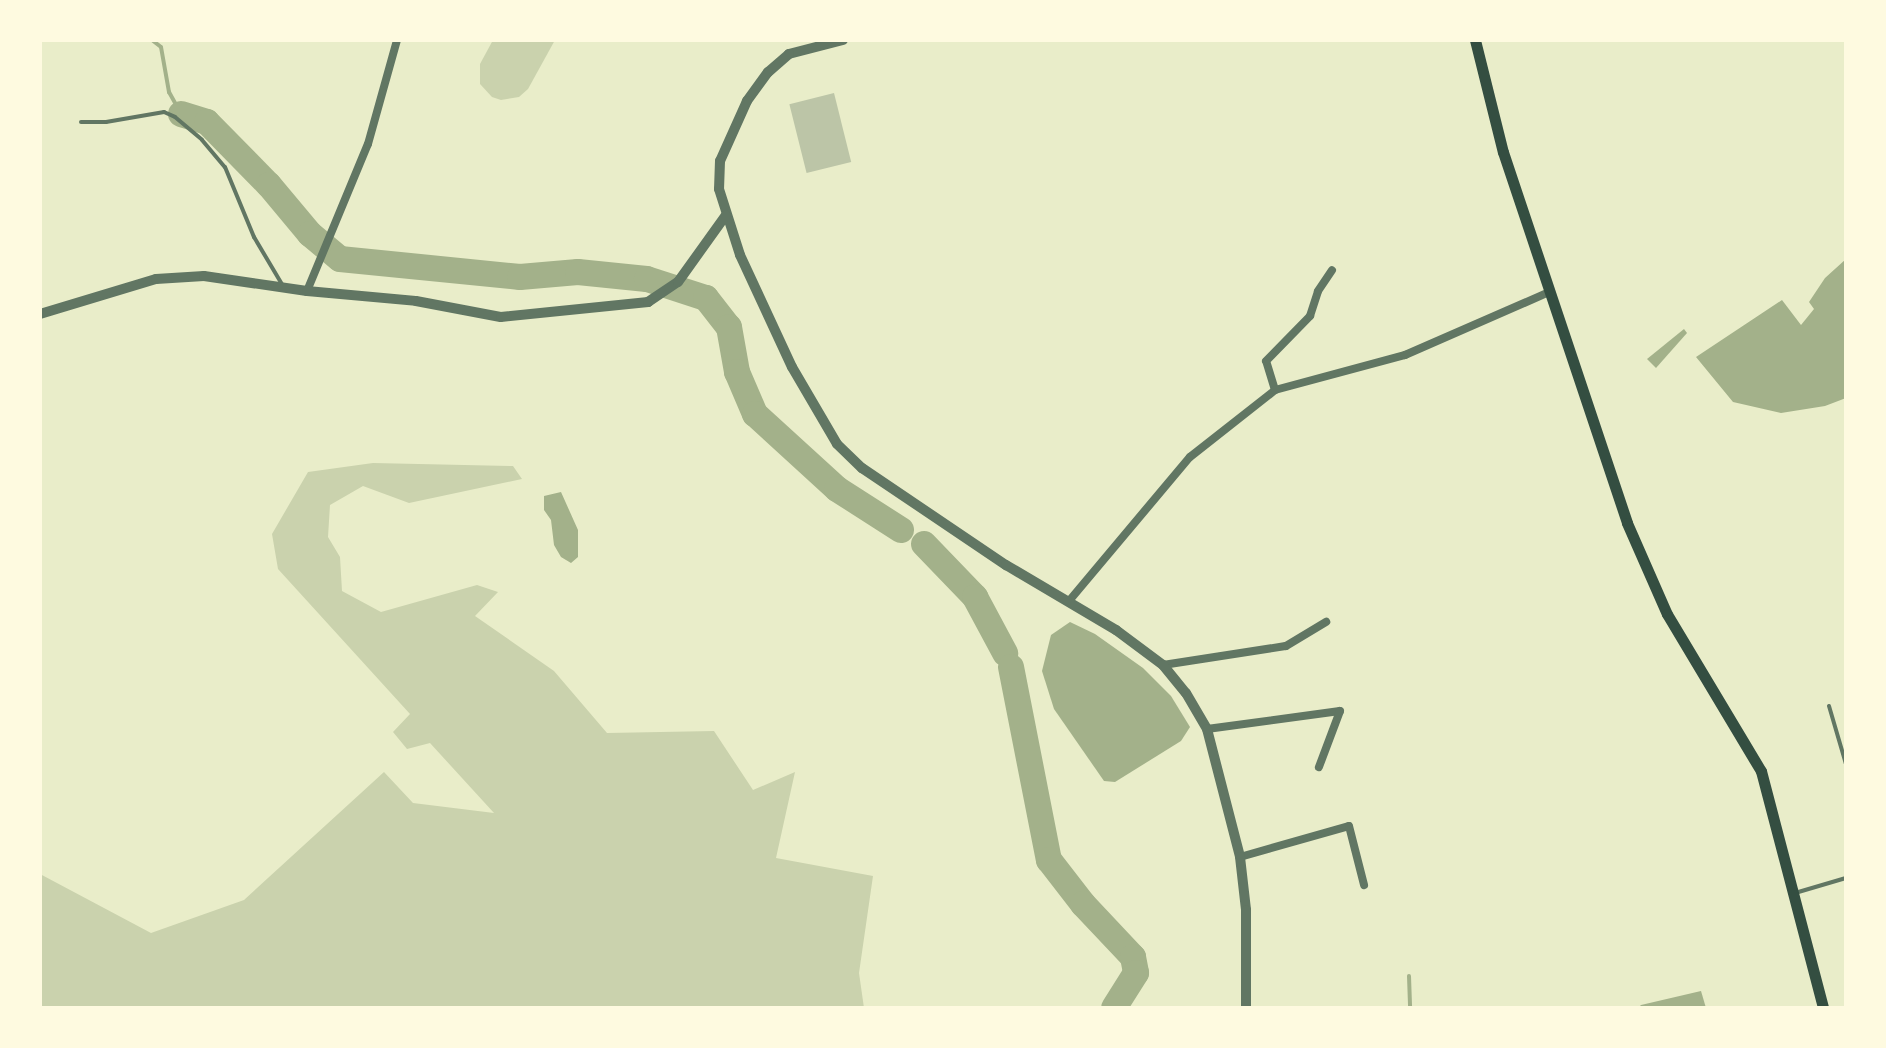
<!DOCTYPE html>
<html>
<head>
<meta charset="utf-8">
<style>
	body { margin:0 }
	#map { position:relative; width:1886px; height:1048px; overflow:hidden; background:#e9edc9; font-family:Barlow,sans-serif }
	div>[style] { position:absolute }
	[style*='--x'] { left:calc(var(--x)*1px); top:calc(var(--y)*1px); width:calc(var(--w)*1px); rotate:calc(var(--a)*1deg) }
	.green>* { inset:0; background:#cad2ad }
	.water>* { inset:0; background:#a3b18a }
	.stream>* { height:4px; margin:-2px; padding:0 2px; transform-origin:2px; border-radius:2px; background:#a3b18a }
	.river>* { height:26px; margin:-13px; padding:0 13px; transform-origin:13px; border-radius:13px; background:#a3b18a }
	.building>* { inset:0; background:#bcc5a7; transform-origin:0 0 }
	.service>* { height:4px; margin:-2px; padding:0 2px; transform-origin:2px; border-radius:2px; background:#617663 }
	.minor>* { height:8px; margin:-4px; padding:0 4px; transform-origin:4px; border-radius:4px; background:#617663 }
	.tertiary>* { height:10px; margin:-5px; padding:0 5px; transform-origin:5px; border-radius:5px; background:#617663 }
	.secondary>* { height:11px; margin:-5.5px; padding:0 5.5px; transform-origin:5.5px; border-radius:5.5px; background:#344e41 }
	span { translate:-50% -50%; white-space:nowrap; text-align:center; line-height:1.15; -webkit-text-stroke:7px #fefae0; paint-order:stroke }
	.frame { position:absolute; inset:0; border:42px solid #fefae0; pointer-events:none }
</style>
</head>
<body>
<div id="map">
	<div class="green">
		<div style="clip-path:polygon(493px 40px,555px 40px,528px 89px,519px 97px,501px 100px,492px 97px,480px 84px,480px 64px)"></div>
		<div style="clip-path:polygon(373px 463px,513px 466px,522px 479px,409px 503px,363px 486px,330px 505px,328px 537px,340px 557px,342px 591px,381px 612px,477px 585px,498px 592px,475px 616px,554px 671px,607px 733px,714px 731px,753px 790px,795px 772px,776px 858px,873px 876px,859px 973px,864px 1008px,40px 1008px,40px 874px,151px 933px,244px 900px,384px 772px,413px 803px,494px 813px,430px 743px,407px 749px,393px 732px,410px 714px,278px 569px,272px 534px,308px 472px)"></div>
	</div>
	<div class="water">
		<div style="clip-path:polygon(1846px 259px,1846px 398px,1825px 406px,1781px 413px,1733px 402px,1696px 357px,1782px 300px,1801px 325px,1814px 309px,1809px 302px,1825px 278px)"></div>
		<div style="clip-path:polygon(1684px 329px,1687px 333px,1656px 368px,1647px 359px)"></div>
		<div style="clip-path:polygon(561px 492px,578px 530px,578px 557px,571px 563px,561px 557px,554px 545px,551px 520px,544px 510px,544px 496px)"></div>
		<div style="clip-path:polygon(1070px 622px,1095px 634px,1143px 668px,1171px 696px,1190px 727px,1181px 741px,1115px 782px,1104px 781px,1054px 709px,1042px 671px,1051px 635px)"></div>
		<div style="clip-path:polygon(1701px 991px,1706px 1008px,1638px 1008px,1641px 1005px)"></div>
	</div>
	<div class="stream">
		<div style="--x:152;--y:40;--w:11;--a:38"></div>
		<div style="--x:161;--y:47;--w:46;--a:79.9"></div>
		<div style="--x:169;--y:92;--w:25;--a:61"></div>
		<div style="--x:1409;--y:976;--w:32;--a:88"></div>
	</div>
	<div class="river">
		<div style="--x:181;--y:114;--w:27;--a:17"></div>
		<div style="--x:207;--y:122;--w:88;--a:45.5"></div>
		<div style="--x:269;--y:185;--w:64;--a:50.1"></div>
		<div style="--x:310;--y:234;--w:39;--a:40"></div>
		<div style="--x:340;--y:259;--w:181;--a:5.7"></div>
		<div style="--x:520;--y:277;--w:58;--a:-4.9"></div>
		<div style="--x:578;--y:272;--w:69;--a:5.8"></div>
		<div style="--x:647;--y:279;--w:62;--a:17.9"></div>
		<div style="--x:706;--y:298;--w:37;--a:52"></div>
		<div style="--x:729;--y:327;--w:46;--a:79.9"></div>
		<div style="--x:737;--y:372;--w:46;--a:66.8"></div>
		<div style="--x:755;--y:414;--w:111;--a:42.4"></div>
		<div style="--x:837;--y:489;--w:76;--a:32.6"></div>
		<div style="--x:924;--y:544;--w:74;--a:46.1"></div>
		<div style="--x:975;--y:597;--w:64;--a:61.8"></div>
		<div style="--x:1011;--y:667;--w:197;--a:78.9"></div>
		<div style="--x:1049;--y:860;--w:56;--a:52.3"></div>
		<div style="--x:1083;--y:904;--w:73;--a:46.7"></div>
		<div style="--x:1133;--y:957;--w:16;--a:79"></div>
		<div style="--x:1136;--y:973;--w:41;--a:122.2"></div>
	</div>
	<div class="building">
		<div style="left:834px;top:93px;width:71px;height:46px;rotate:76deg"></div>
	</div>
	<div class="service">
		<div style="--x:81;--y:122;--w:25;--a:0"></div>
		<div style="--x:106;--y:122;--w:59;--a:-9.8"></div>
		<div style="--x:164;--y:112;--w:12;--a:24"></div>
		<div style="--x:175;--y:117;--w:35;--a:40"></div>
		<div style="--x:202;--y:140;--w:35;--a:50"></div>
		<div style="--x:225;--y:167;--w:76;--a:67.5"></div>
		<div style="--x:254;--y:237;--w:57;--a:59.4"></div>
		<div style="--x:1829;--y:706;--w:60;--a:73.7"></div>
		<div style="--x:1795;--y:893;--w:53;--a:-16.4"></div>
	</div>
	<div class="minor">
		<div style="--x:307;--y:291;--w:159;--a:-67.5"></div>
		<div style="--x:368;--y:144;--w:108;--a:-74.4"></div>
		<div style="--x:1275;--y:390;--w:30;--a:-107"></div>
		<div style="--x:1266;--y:361;--w:63;--a:-45.6"></div>
		<div style="--x:1310;--y:316;--w:26;--a:-72"></div>
		<div style="--x:1318;--y:291;--w:25;--a:-56"></div>
		<div style="--x:1069;--y:601;--w:188;--a:-50"></div>
		<div style="--x:1190;--y:457;--w:108;--a:-38.2"></div>
		<div style="--x:1275;--y:390;--w:135;--a:-15.1"></div>
		<div style="--x:1405;--y:355;--w:157;--a:-23.6"></div>
		<div style="--x:1163;--y:665;--w:124;--a:-8.8"></div>
		<div style="--x:1286;--y:646;--w:47;--a:-31"></div>
		<div style="--x:1207;--y:729;--w:134;--a:-7.7"></div>
		<div style="--x:1340;--y:711;--w:60;--a:110.6"></div>
		<div style="--x:1240;--y:857;--w:113;--a:-15.9"></div>
		<div style="--x:1349;--y:826;--w:61;--a:75.7"></div>
	</div>
	<div class="tertiary">
		<div style="--x:843;--y:40;--w:56;--a:165.5"></div>
		<div style="--x:789;--y:54;--w:28;--a:139"></div>
		<div style="--x:768;--y:72;--w:36;--a:126"></div>
		<div style="--x:747;--y:101;--w:66;--a:114.2"></div>
		<div style="--x:720;--y:161;--w:28;--a:92"></div>
		<div style="--x:719;--y:189;--w:69;--a:72.3"></div>
		<div style="--x:740;--y:255;--w:123;--a:65.1"></div>
		<div style="--x:792;--y:367;--w:89;--a:59.7"></div>
		<div style="--x:837;--y:444;--w:35;--a:44"></div>
		<div style="--x:862;--y:468;--w:174;--a:34"></div>
		<div style="--x:1006;--y:565;--w:128;--a:30.6"></div>
		<div style="--x:1116;--y:630;--w:59;--a:36.7"></div>
		<div style="--x:1163;--y:665;--w:36;--a:51"></div>
		<div style="--x:1186;--y:693;--w:42;--a:59.7"></div>
		<div style="--x:1207;--y:729;--w:132;--a:75.5"></div>
		<div style="--x:1240;--y:857;--w:53;--a:83.5"></div>
		<div style="--x:1246;--y:910;--w:98;--a:90"></div>
		<div style="--x:40;--y:314;--w:121;--a:-16.8"></div>
		<div style="--x:156;--y:279;--w:48;--a:-3.6"></div>
		<div style="--x:204;--y:276;--w:104;--a:8.3"></div>
		<div style="--x:307;--y:291;--w:109;--a:5.2"></div>
		<div style="--x:416;--y:301;--w:86;--a:10.7"></div>
		<div style="--x:501;--y:317;--w:148;--a:-5.8"></div>
		<div style="--x:648;--y:302;--w:36;--a:-34"></div>
		<div style="--x:678;--y:282;--w:82;--a:-54.4"></div>
	</div>
	<div class="secondary">
		<div style="--x:1475;--y:40;--w:115;--a:76"></div>
		<div style="--x:1503;--y:152;--w:391;--a:71.5"></div>
		<div style="--x:1627;--y:523;--w:99;--a:66.3"></div>
		<div style="--x:1667;--y:614;--w:183;--a:59.1"></div>
		<div style="--x:1761;--y:771;--w:245;--a:75.3"></div>
	</div>
	<div class="frame"></div>
</div>
</body>
</html>
